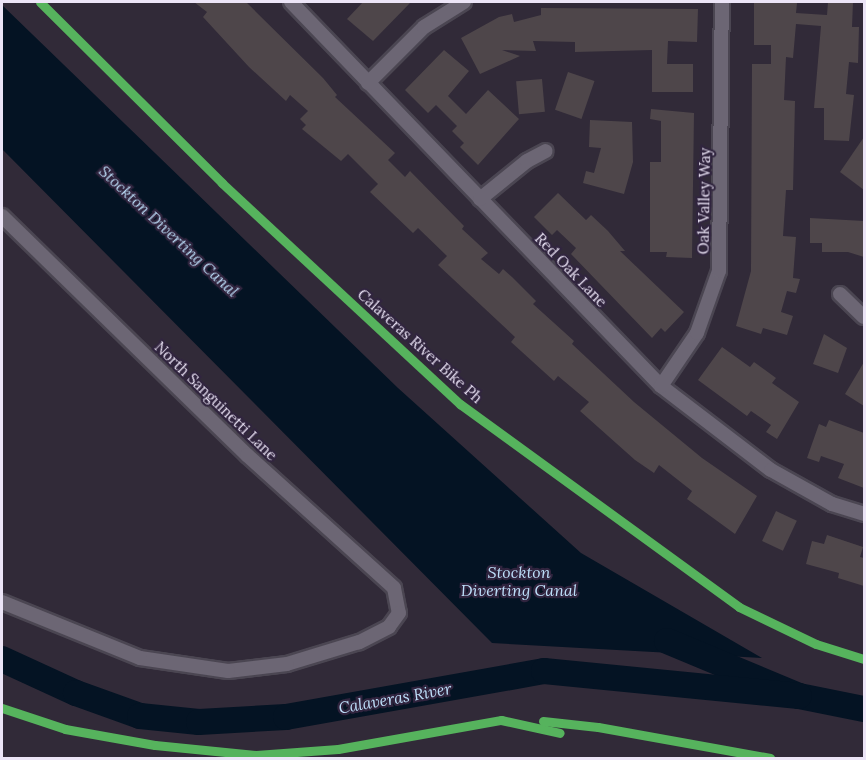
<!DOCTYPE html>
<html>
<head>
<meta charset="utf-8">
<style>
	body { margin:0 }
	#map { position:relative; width:866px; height:760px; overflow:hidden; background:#312a38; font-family:Lora,serif }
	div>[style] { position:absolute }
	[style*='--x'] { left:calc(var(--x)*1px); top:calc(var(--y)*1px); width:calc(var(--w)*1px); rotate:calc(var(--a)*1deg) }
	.water>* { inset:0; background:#041323 }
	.river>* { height:26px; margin:-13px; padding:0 13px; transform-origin:13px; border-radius:13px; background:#041323 }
	.building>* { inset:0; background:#4e464a; transform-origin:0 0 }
	.roads { filter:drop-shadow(2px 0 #4b4652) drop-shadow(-2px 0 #4b4652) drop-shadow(0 2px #4b4652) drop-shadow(0 -2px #4b4652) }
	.minor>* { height:14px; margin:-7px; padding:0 7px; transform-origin:7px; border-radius:7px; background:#6c6674 }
	.cycleway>* { height:9px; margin:-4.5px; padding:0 4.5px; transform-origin:4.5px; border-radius:4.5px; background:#56b35d }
	span { translate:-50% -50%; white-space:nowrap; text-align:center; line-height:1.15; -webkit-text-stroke:4.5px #30243e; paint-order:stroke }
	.street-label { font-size:15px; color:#ece5f7 }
	.water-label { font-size:16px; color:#bddef9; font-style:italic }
	.frame { position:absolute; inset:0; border:3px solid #ece5f7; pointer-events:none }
</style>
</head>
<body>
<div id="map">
	<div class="water">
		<div style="clip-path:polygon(2px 5px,398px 388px,581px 553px,762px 658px,492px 643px,2px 149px)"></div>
	</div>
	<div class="river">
		<div style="--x:667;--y:641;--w:143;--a:22.6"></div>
		<div style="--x:799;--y:696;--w:66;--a:11.3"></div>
		<div style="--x:2;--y:659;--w:81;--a:24.7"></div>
		<div style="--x:76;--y:693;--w:68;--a:19.8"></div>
		<div style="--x:140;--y:716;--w:59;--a:5.8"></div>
		<div style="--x:199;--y:722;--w:87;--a:-3.3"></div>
		<div style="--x:286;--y:717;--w:262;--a:-10.1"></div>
		<div style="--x:544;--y:671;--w:256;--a:5.6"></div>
	</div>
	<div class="building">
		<div style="clip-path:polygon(194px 2px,246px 2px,323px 78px,337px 95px,335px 97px,395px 153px,388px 160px,405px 177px,410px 171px,464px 226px,462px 229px,488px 253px,481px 259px,499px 274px,503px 269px,512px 277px,536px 301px,533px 304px,574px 341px,572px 344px,634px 402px,702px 458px,757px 496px,735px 534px,687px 499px,692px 491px,659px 465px,654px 473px,635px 460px,580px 411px,589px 402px,558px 376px,554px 381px,511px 342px,515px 337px,438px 265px,447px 256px,418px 228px,413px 233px,370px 192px,378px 184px,348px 154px,341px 161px,302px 129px,306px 125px,300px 119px,308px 111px,290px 95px,286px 101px,249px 67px,203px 17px,207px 12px)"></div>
		<div style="clip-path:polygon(363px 2px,411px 2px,373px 41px,347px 19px)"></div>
		<div style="clip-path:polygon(754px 2px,797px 3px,796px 13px,827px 15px,828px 2px,853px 2px,852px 27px,859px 27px,858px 63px,849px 62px,846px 94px,854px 95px,849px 141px,824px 140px,824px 108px,814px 108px,821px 26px,796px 24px,793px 58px,786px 57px,784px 100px,795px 101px,793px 190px,786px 190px,783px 236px,796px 237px,793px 278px,800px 279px,796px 293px,787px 291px,781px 312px,793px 316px,787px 335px,763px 328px,761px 334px,736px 326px,751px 271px,752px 64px,771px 64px,771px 45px,754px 45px)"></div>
		<div style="clip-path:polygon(541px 8px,698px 9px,697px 42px,668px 41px,667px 64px,693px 64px,693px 92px,652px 92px,652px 50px,575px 52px,575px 42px,533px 41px,536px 51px,502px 50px,520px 56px,480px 74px,461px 38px,499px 17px,512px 14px,514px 22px,541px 15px)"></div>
		<div style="clip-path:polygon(444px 50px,469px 71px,448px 96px,466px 114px,488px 90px,519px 119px,478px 165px,460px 147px,464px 143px,452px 131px,457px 126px,436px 105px,428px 113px,405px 90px)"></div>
		<div style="left:568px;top:72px;width:28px;height:40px;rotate:19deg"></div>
		<div style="left:542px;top:79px;width:33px;height:26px;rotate:85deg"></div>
		<div style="clip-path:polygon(651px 109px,694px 113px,692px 258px,666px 257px,667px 252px,650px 252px,650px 162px,661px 162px,661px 121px,650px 119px)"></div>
		<div style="clip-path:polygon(590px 120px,632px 122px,633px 162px,624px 194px,583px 183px,586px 171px,594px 173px,601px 148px,589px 147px)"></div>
		<div style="clip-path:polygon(864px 137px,864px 190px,840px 172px)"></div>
		<div style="clip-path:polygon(558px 193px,586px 220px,591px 215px,608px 231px,625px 251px,620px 251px,684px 312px,665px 332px,661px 328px,652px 338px,571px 254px,576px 248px,557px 230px,552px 235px,534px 217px)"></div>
		<div style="clip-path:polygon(810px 218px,864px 221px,864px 257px,848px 252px,822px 252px,822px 243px,810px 243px)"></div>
		<div style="clip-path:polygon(824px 334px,847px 348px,838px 373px,813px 364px)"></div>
		<div style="clip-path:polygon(722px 347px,750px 367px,754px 362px,776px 378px,772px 383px,799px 402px,777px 439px,766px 432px,771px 425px,751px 411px,747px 416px,698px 380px)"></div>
		<div style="clip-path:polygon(864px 362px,864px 406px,845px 394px)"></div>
		<div style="clip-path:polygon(829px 420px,864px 433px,864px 488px,838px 478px,844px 464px,821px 456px,819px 462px,807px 458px,819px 424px,826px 427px)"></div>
		<div style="left:776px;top:511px;width:23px;height:33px;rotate:25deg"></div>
		<div style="clip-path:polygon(827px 535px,863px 547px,860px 557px,864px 558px,864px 586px,838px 578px,839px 573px,806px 564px,812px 541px,824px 544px)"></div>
	</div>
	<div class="roads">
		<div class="minor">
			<div style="--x:291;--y:2;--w:533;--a:46.06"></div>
			<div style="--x:661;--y:386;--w:138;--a:37.4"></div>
			<div style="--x:771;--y:470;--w:70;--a:29.1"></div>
			<div style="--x:832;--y:504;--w:34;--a:17"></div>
			<div style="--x:368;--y:83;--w:79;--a:-45"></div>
			<div style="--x:424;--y:27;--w:47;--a:-32"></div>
			<div style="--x:480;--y:199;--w:60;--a:-39"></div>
			<div style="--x:527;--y:161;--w:21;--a:-28"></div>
			<div style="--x:2;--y:216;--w:342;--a:44.3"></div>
			<div style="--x:247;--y:455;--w:198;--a:42.1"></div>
			<div style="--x:394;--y:588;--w:25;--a:79"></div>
			<div style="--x:399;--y:613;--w:17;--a:126"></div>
			<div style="--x:389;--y:627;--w:34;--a:153"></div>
			<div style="--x:359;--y:642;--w:75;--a:163"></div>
			<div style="--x:287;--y:664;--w:59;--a:173.2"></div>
			<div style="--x:228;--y:671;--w:89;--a:-171.6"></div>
			<div style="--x:140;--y:658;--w:149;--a:-157.9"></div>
			<div style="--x:840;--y:294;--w:33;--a:44"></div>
			<div style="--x:661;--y:386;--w:64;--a:-55.8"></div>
			<div style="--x:697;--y:333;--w:66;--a:-70.5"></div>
			<div style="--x:719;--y:271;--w:269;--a:-89.4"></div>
		</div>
	</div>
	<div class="cycleway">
		<div style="--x:40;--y:2;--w:257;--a:44.8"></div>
		<div style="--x:222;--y:183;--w:325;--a:42.9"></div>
		<div style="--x:460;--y:404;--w:345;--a:36"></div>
		<div style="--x:739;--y:607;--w:85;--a:25.7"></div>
		<div style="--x:816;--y:644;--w:50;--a:17.4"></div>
		<div style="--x:2;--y:708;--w:66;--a:18.4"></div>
		<div style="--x:65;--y:729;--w:91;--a:10.1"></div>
		<div style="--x:155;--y:745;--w:101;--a:5.7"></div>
		<div style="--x:256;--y:755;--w:82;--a:-4.2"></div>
		<div style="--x:338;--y:749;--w:166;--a:-10.1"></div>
		<div style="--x:501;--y:720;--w:60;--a:12.4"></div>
		<div style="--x:543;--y:721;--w:55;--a:6.2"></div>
		<div style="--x:598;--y:727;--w:175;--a:10.2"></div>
	</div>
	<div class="street-label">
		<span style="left:704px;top:201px;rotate:-89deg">Oak Valley Way</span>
		<span style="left:571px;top:270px;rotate:46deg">Red Oak Lane</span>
		<span style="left:420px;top:346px;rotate:42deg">Calaveras River Bike Ph</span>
		<span style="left:216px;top:401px;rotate:44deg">North Sanguinetti Lane</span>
	</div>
	<div class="water-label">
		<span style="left:169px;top:231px;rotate:43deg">Stockton Diverting Canal</span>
		<span style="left:519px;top:581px">Stockton<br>Diverting Canal</span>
		<span style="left:395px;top:698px;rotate:-10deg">Calaveras River</span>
	</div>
	<div class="frame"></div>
</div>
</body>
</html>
